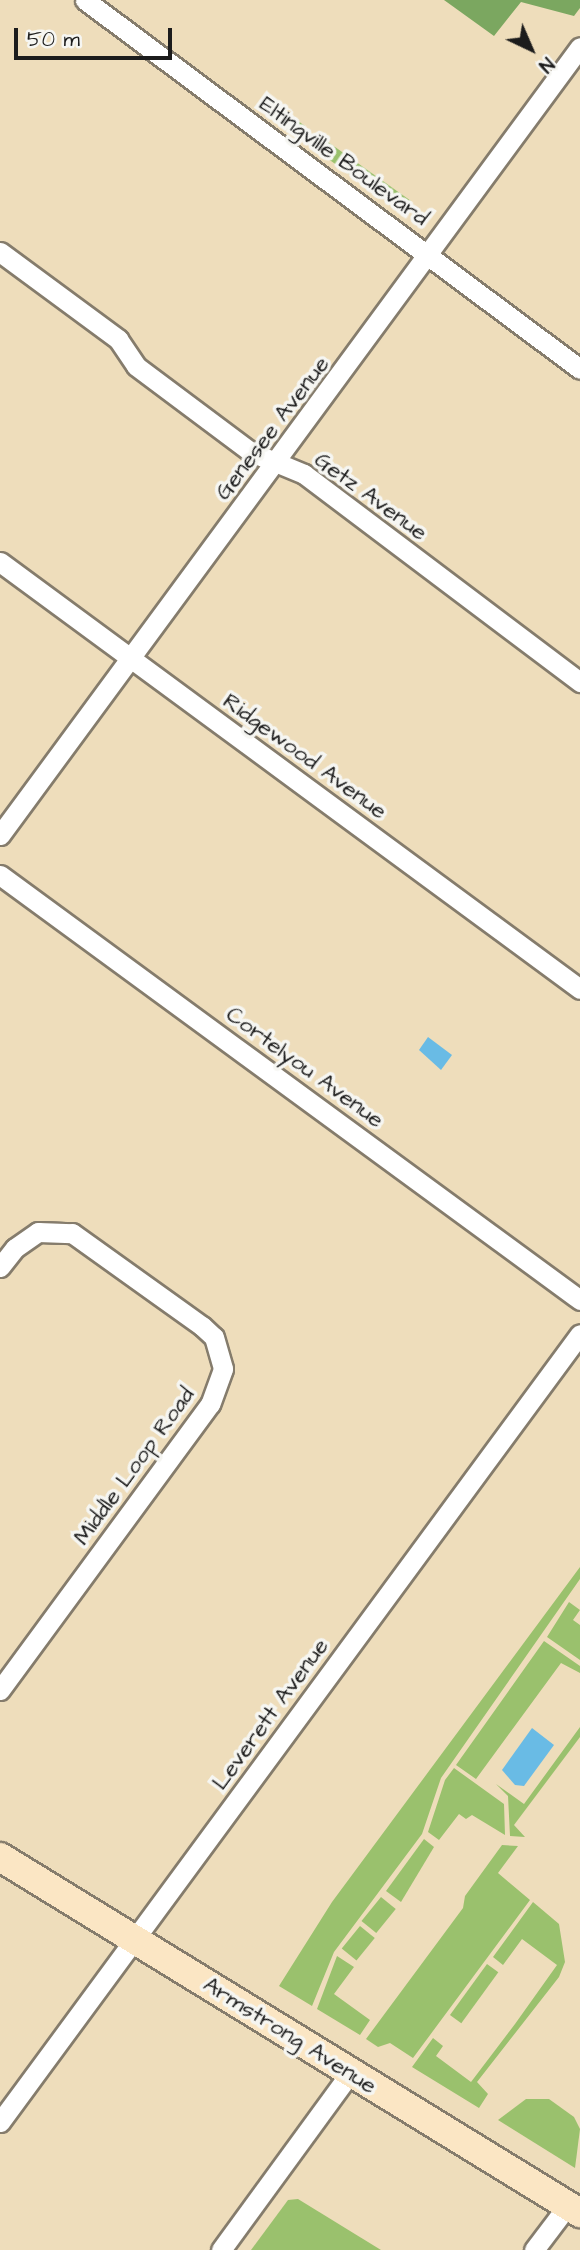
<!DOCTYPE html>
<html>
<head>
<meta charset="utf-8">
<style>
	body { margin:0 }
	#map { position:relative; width:580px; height:2250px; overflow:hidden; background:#edb; font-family:"Architects Daughter",sans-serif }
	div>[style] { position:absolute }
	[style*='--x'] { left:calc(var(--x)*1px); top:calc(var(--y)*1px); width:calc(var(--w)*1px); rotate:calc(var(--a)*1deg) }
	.green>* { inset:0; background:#9ac16d; transform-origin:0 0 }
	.forest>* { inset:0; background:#7ba760 }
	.water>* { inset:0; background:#69bbe5 }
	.roads { filter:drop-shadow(2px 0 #857c6c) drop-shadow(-2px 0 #857c6c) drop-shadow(0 2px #857c6c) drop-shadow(0 -2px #857c6c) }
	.street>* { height:19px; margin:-9.5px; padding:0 9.5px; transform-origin:9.5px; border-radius:9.5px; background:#fff }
	.secondary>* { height:28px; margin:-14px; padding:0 14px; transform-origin:14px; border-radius:14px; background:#fbe6c4 }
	span { translate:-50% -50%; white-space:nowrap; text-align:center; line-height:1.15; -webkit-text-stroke:7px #f6f6f2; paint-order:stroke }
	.street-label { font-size:23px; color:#1c1c1c }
	.north { position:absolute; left:496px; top:14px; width:70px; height:70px; -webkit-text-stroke:5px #f6f6f2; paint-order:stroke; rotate:136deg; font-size:19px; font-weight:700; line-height:28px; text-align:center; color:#1c1c1c }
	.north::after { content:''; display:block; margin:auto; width:24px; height:32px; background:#1c1c1c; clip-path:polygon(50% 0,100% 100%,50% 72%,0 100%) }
	.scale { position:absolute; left:14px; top:28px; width:158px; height:32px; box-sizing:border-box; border:4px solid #1c1c1c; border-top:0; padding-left:9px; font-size:21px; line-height:24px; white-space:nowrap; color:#1c1c1c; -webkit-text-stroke:5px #f6f6f2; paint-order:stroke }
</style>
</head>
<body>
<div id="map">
	<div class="green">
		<div style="clip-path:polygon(269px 100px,305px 126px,291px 132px,261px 110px)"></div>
		<div style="clip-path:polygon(321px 137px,411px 201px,391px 204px,306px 143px)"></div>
		<div style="clip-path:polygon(580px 1567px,580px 1579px,441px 1778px,422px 1834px,334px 1952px,312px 2006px,279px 1986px,332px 1902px)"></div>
		<div style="clip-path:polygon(569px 1602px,580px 1610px,573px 1620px,580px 1625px,580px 1660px,547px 1637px)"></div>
		<div style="clip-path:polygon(544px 1641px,580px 1666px,580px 1673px,561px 1663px,476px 1779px,456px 1765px)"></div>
		<div style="clip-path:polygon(580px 1727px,580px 1737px,514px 1825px,525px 1837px,510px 1836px,508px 1796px,496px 1784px,524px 1804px)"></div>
		<div style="clip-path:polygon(454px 1768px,504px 1804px,505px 1835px,472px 1815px,466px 1819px,459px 1814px,439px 1840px,428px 1832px,445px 1780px)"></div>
		<div style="clip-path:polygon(424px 1839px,434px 1847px,401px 1902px,386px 1891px)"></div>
		<div style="clip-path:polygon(502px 1845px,518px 1846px,498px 1873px,530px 1900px,413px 2058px,390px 2043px,378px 2047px,366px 2039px,463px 1908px,465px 1896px)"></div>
		<div style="left:381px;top:1897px;width:19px;height:31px;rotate:39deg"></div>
		<div style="clip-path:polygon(533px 1902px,559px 1924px,565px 1962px,559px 1977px,477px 2082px,488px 2094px,479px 2108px,412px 2067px,433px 2038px,443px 2046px,436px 2056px,471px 2082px,515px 2024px,557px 1965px,522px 1939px,503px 1965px,493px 1957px)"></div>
		<div style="left:360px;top:1926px;width:19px;height:29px;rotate:39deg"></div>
		<div style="clip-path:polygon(337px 1956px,354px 1967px,334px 1994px,370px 2020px,360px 2035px,317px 2009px)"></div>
		<div style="left:487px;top:1964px;width:14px;height:63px;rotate:36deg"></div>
		<div style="clip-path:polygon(526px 2099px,549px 2099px,574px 2117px,580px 2129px,575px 2168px,498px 2120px)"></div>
		<div style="clip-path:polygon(298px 2199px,381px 2250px,251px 2250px,288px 2200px)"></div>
	</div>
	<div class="forest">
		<div style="clip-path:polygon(444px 0,580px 0,580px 8px,574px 16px,521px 2px,494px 36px)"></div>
	</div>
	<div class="water">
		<div style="clip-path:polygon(428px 1037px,452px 1055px,441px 1070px,419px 1050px)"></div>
		<div style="clip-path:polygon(532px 1728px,554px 1745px,524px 1786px,515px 1785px,502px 1770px)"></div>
	</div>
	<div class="roads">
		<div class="street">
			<div style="--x:85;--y:0;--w:617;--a:36.7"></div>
			<div style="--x:0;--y:252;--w:147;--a:36.4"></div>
			<div style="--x:118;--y:339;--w:32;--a:56"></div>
			<div style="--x:136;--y:366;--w:144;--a:36.8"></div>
			<div style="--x:251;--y:452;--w:57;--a:22.5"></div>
			<div style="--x:304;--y:474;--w:346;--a:37"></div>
			<div style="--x:0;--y:562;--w:720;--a:36.36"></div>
			<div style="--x:0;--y:835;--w:978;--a:-53.65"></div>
			<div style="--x:0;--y:875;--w:719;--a:36.23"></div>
			<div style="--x:0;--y:1267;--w:24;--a:-52"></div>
			<div style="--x:15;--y:1248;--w:28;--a:-35"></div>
			<div style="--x:38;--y:1232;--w:34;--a:2"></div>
			<div style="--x:72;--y:1233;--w:160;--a:35.6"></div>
			<div style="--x:202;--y:1326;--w:16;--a:43"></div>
			<div style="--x:214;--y:1337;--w:33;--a:74"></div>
			<div style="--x:223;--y:1369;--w:37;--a:110"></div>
			<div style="--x:210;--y:1404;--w:355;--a:126.3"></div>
			<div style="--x:0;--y:2122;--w:978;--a:-53.65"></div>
			<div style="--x:221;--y:2250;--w:220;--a:-53.9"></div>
			<div style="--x:534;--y:2250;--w:56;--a:-52.9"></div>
		</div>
		<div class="secondary">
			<div style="--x:0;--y:1857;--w:681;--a:31.54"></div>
		</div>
	</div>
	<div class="street-label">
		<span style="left:344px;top:161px;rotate:36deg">Eltingville Boulevard</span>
		<span style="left:272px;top:428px;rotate:-53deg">Genesee Avenue</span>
		<span style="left:371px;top:496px;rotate:36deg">Getz Avenue</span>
		<span style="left:305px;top:756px;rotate:36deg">Ridgewood Avenue</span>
		<span style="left:305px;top:1067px;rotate:36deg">Cortelyou Avenue</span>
		<span style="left:134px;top:1466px;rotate:-54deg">Middle Loop Road</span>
		<span style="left:270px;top:1714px;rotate:-54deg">Leverett Avenue</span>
		<span style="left:290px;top:2035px;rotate:32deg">Armstrong Avenue</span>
	</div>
	<div class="north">N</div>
	<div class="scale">50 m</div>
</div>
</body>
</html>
